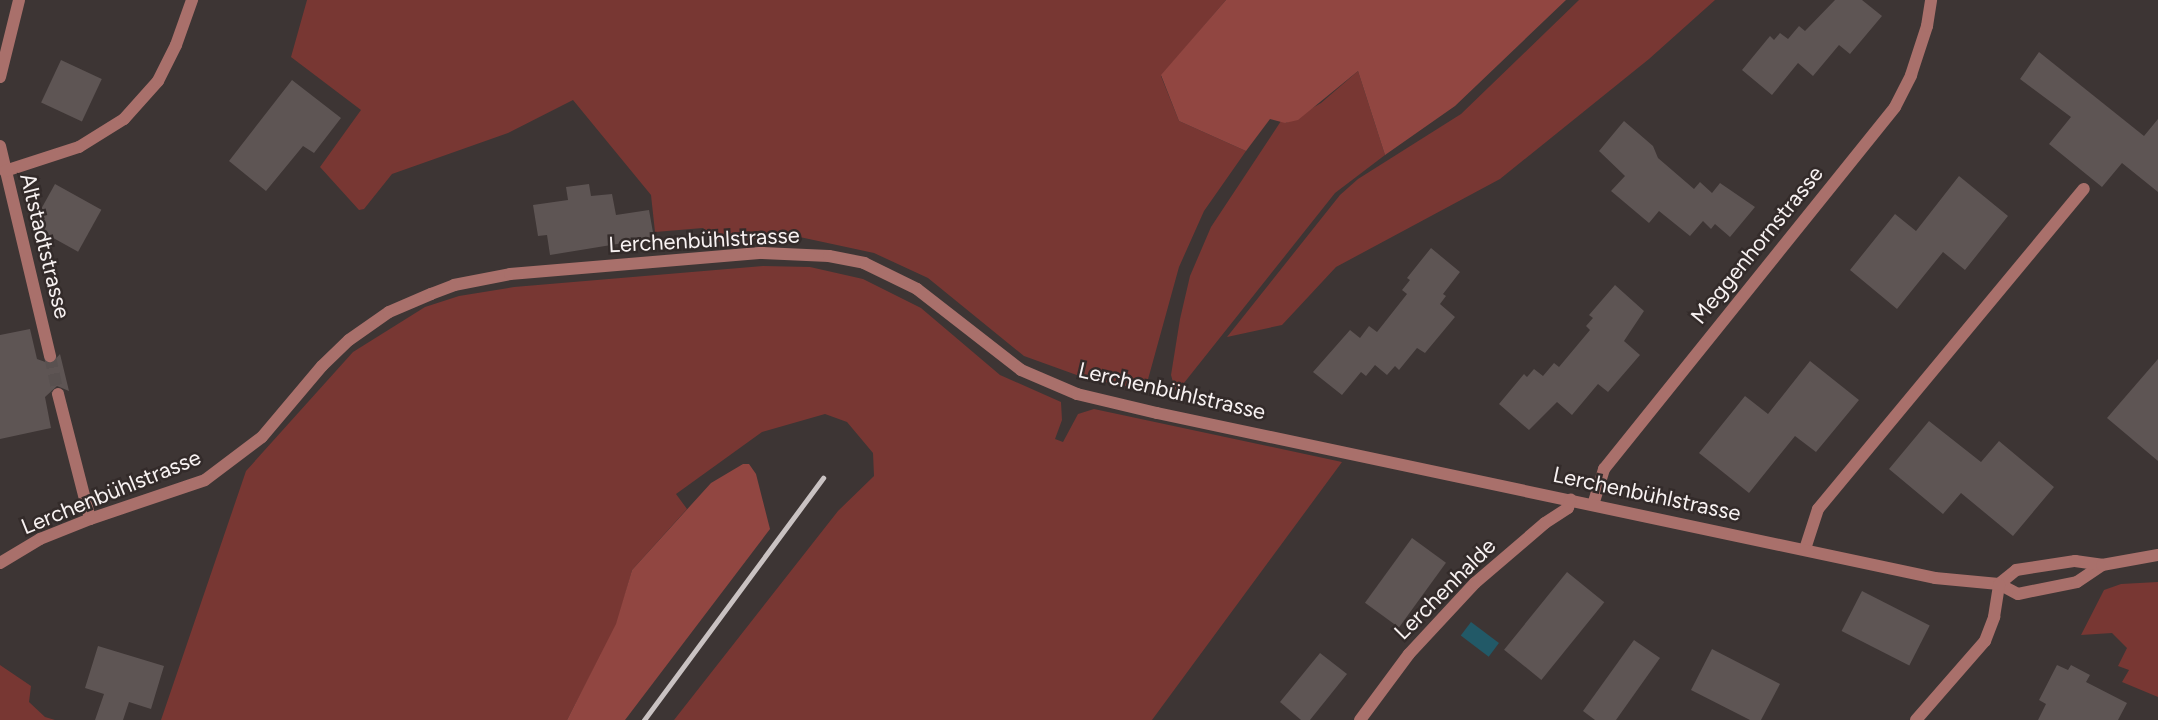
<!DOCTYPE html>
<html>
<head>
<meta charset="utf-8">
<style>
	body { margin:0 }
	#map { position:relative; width:2158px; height:720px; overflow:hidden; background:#3d3534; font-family:Figtree,sans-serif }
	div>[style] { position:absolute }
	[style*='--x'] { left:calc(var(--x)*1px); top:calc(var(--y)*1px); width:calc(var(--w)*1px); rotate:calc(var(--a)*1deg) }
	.green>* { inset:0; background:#783733 }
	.forest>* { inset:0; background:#914641 }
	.water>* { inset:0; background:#225967; transform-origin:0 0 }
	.building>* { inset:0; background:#5e5554; transform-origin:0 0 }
	.street-tunnel>* { height:12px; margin-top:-6px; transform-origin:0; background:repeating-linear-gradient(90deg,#595150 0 12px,transparent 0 18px) }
	.street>* { height:12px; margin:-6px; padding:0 6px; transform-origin:6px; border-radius:6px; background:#a9706b }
	.rail>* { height:4.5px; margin:-2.25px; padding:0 2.25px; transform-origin:2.25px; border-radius:2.25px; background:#c9c2c2 }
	span { translate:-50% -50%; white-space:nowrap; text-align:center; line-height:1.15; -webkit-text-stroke:5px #332b2a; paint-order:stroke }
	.street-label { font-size:22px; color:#f8f2f2 }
</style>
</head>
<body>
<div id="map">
	<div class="green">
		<div style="clip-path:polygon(307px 0,1226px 0,1161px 76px,1179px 121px,1246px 151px,1204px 211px,1179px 267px,1147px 383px,1141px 389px,1085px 378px,1024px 356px,928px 278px,874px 253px,795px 236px,720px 242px,703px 228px,655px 232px,651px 195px,573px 100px,508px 133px,392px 174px,364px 209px,359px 210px,320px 167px,361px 110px,291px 57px)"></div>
		<div style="clip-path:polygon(1579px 0,1715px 0,1649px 59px,1500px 179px,1336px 267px,1282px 325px,1227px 337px,1340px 195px,1358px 179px,1461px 114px)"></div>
		<div style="clip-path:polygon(1358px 71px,1385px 155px,1335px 193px,1176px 393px,1171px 375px,1180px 319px,1190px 276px,1211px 227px,1281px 121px,1286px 123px,1321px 103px)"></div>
		<div style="clip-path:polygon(763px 266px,810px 267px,863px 279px,921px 308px,1000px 375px,1061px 402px,1062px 420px,1055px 439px,1063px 442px,1078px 414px,1094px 409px,1342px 462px,1152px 720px,674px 720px,838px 511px,874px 476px,873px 453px,847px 422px,825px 414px,762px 432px,676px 494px,687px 509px,632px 570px,617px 624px,567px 720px,161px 720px,246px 471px,353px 352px,425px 307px,459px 296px,514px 287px)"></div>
		<div style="clip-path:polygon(2158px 582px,2158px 697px,2122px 682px,2129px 670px,2118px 666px,2127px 648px,2112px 633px,2081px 635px,2104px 590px,2121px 584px)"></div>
		<div style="clip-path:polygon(0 665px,31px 686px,29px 702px,45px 717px,55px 720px,0 720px)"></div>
	</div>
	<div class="forest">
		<div style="clip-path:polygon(1226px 0,1566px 0,1455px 106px,1385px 155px,1358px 71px,1298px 120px,1285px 123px,1270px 119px,1246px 151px,1179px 121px,1161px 75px)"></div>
		<div style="clip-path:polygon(743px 464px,749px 464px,756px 474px,770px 529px,625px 720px,567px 720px,616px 624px,632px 570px,711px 483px)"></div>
	</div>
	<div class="water">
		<div style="left:1471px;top:622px;width:35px;height:17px;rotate:37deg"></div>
	</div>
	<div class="building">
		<div style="clip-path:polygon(1835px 0,1862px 0,1882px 16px,1850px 54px,1839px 45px,1813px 76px,1798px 63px,1772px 95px,1742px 70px,1770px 36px,1774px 40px,1780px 33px,1788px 39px,1799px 26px,1805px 31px)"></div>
		<div style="clip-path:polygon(2039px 52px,2144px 136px,2158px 119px,2158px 192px,2122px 163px,2102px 187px,2049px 144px,2071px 117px,2020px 79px)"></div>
		<div style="left:61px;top:60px;width:45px;height:47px;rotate:25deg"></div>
		<div style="clip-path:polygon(292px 80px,341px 118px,314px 153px,303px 146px,266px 191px,229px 161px)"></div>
		<div style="clip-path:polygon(1624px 121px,1653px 146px,1658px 158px,1694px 189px,1700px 182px,1712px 193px,1720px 183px,1755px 207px,1730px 237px,1715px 224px,1711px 229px,1703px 221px,1690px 236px,1659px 211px,1649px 223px,1611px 191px,1625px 176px,1599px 151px)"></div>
		<div style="clip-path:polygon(1959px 176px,2008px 216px,1965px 270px,1943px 252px,1897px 309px,1850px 270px,1895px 214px,1916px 231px)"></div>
		<div style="left:55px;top:184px;width:53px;height:48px;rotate:29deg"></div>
		<div style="clip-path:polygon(589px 184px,591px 196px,612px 194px,616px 215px,649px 210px,654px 238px,550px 255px,547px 235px,538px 236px,533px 205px,568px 200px,566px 187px)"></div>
		<div style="clip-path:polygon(1431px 248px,1460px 272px,1443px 294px,1446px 296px,1440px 304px,1455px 317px,1425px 353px,1417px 348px,1399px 370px,1395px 366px,1387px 375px,1375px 365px,1366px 376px,1361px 372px,1342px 395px,1313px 372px,1350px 330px,1360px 338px,1369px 326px,1377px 332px,1407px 294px,1402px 290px,1410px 280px,1407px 278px)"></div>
		<div style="clip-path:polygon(1615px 285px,1644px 311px,1624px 341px,1640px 355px,1608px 392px,1598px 384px,1572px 415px,1557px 402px,1529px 430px,1499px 404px,1524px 374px,1527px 377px,1534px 369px,1543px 376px,1554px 363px,1559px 367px,1590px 330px,1586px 326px,1593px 318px,1589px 315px)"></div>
		<div style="clip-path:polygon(30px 329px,37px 359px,51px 364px,60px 354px,69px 391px,57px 386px,45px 397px,51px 428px,0 439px,0 335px)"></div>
		<div style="clip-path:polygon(2158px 359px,2158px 461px,2107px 418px)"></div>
		<div style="clip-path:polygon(1810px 361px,1859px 400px,1816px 452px,1795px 436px,1749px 493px,1699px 453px,1745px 396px,1768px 414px)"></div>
		<div style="clip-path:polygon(1929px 421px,1981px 462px,1999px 441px,2054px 487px,2013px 536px,1961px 493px,1943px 514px,1889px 469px)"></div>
		<div style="left:1412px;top:538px;width:42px;height:80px;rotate:36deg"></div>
		<div style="left:1567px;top:572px;width:48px;height:100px;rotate:39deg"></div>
		<div style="left:1862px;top:591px;width:76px;height:45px;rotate:27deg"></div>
		<div style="clip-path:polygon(1634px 640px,1660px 658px,1616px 720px,1595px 720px,1583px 711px)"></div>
		<div style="clip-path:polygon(98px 646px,164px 666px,151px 709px,129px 702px,123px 720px,95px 720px,104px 694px,85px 688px)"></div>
		<div style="clip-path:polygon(1712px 649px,1780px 684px,1761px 720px,1750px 720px,1691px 690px)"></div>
		<div style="clip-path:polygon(1320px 653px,1347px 674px,1310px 720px,1301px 720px,1280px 702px)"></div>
		<div style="clip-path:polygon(2057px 665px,2068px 670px,2071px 665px,2090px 675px,2086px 682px,2127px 703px,2118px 720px,2038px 720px,2046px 704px,2039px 700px)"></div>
	</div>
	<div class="street-tunnel">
		<div style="--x:50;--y:356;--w:39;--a:78"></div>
	</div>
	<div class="street">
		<div style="--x:0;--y:77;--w:79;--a:-76.1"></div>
		<div style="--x:0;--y:146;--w:216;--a:76.6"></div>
		<div style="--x:5;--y:171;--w:78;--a:-18"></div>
		<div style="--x:79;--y:147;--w:53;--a:-31.9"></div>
		<div style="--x:124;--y:119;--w:51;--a:-48.2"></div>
		<div style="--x:158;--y:81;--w:40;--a:-63.4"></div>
		<div style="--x:176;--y:45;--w:48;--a:-70.4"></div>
		<div style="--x:58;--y:394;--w:129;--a:75.6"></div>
		<div style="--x:1593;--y:505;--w:38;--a:-73"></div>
		<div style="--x:1604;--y:469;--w:464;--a:-51.2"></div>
		<div style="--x:1895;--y:107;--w:36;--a:-63"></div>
		<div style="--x:1911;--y:75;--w:52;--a:-71.9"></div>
		<div style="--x:1927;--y:26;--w:26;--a:-81"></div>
		<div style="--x:1805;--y:549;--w:42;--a:-72"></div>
		<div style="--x:1818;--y:509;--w:416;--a:-50.3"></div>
		<div style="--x:0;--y:563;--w:47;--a:-31"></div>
		<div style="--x:40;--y:539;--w:54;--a:-21.8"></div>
		<div style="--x:90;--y:519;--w:121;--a:-18.7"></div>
		<div style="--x:205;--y:480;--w:71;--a:-37"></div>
		<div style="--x:262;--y:437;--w:93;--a:-49.8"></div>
		<div style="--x:322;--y:366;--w:37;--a:-44"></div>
		<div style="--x:349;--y:340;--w:49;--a:-35"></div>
		<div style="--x:389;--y:312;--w:46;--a:-23.2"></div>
		<div style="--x:431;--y:294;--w:25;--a:-21"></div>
		<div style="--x:454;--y:285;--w:57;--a:-11.1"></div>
		<div style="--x:510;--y:274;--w:253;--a:-4.8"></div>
		<div style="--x:762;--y:253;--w:67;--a:2.6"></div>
		<div style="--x:829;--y:256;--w:36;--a:11"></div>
		<div style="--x:864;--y:263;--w:59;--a:26.1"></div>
		<div style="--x:917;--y:289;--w:132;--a:37.9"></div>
		<div style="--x:1021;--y:370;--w:61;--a:23.2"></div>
		<div style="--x:1077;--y:394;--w:82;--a:13.4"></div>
		<div style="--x:1157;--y:413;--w:795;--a:11.97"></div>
		<div style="--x:1935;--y:578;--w:64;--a:5.4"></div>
		<div style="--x:1999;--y:584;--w:21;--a:28"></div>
		<div style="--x:2018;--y:594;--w:60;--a:-11.5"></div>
		<div style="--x:2077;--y:582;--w:30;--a:-34"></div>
		<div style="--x:1999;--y:584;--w:22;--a:-39"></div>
		<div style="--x:2016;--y:570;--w:60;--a:-8.7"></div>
		<div style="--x:2075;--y:561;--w:27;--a:8"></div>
		<div style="--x:2102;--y:565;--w:57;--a:-10.1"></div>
		<div style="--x:1360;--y:720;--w:82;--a:-53.4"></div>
		<div style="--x:1409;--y:654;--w:97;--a:-47.1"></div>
		<div style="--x:1475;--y:583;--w:92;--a:-40.6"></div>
		<div style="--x:1545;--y:523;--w:27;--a:-33"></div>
		<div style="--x:1568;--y:508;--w:9;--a:-72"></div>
		<div style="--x:1916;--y:720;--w:105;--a:-48.9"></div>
		<div style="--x:1985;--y:641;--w:26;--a:-69"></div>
		<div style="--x:1994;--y:617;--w:33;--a:-81"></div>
	</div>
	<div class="rail">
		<div style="--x:644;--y:720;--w:301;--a:-53.5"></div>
	</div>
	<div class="street-label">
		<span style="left:704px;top:240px;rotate:-3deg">Lerchenbühlstrasse</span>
		<span style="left:1757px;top:245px;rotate:-51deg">Meggenhornstrasse</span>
		<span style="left:45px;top:246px;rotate:76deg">Altstadtstrasse</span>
		<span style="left:1172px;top:391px;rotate:13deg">Lerchenbühlstrasse</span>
		<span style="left:111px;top:492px;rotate:-22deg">Lerchenbühlstrasse</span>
		<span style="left:1647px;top:494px;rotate:12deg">Lerchenbühlstrasse</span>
		<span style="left:1445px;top:589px;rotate:-45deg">Lerchenhalde</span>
	</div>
</div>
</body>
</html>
